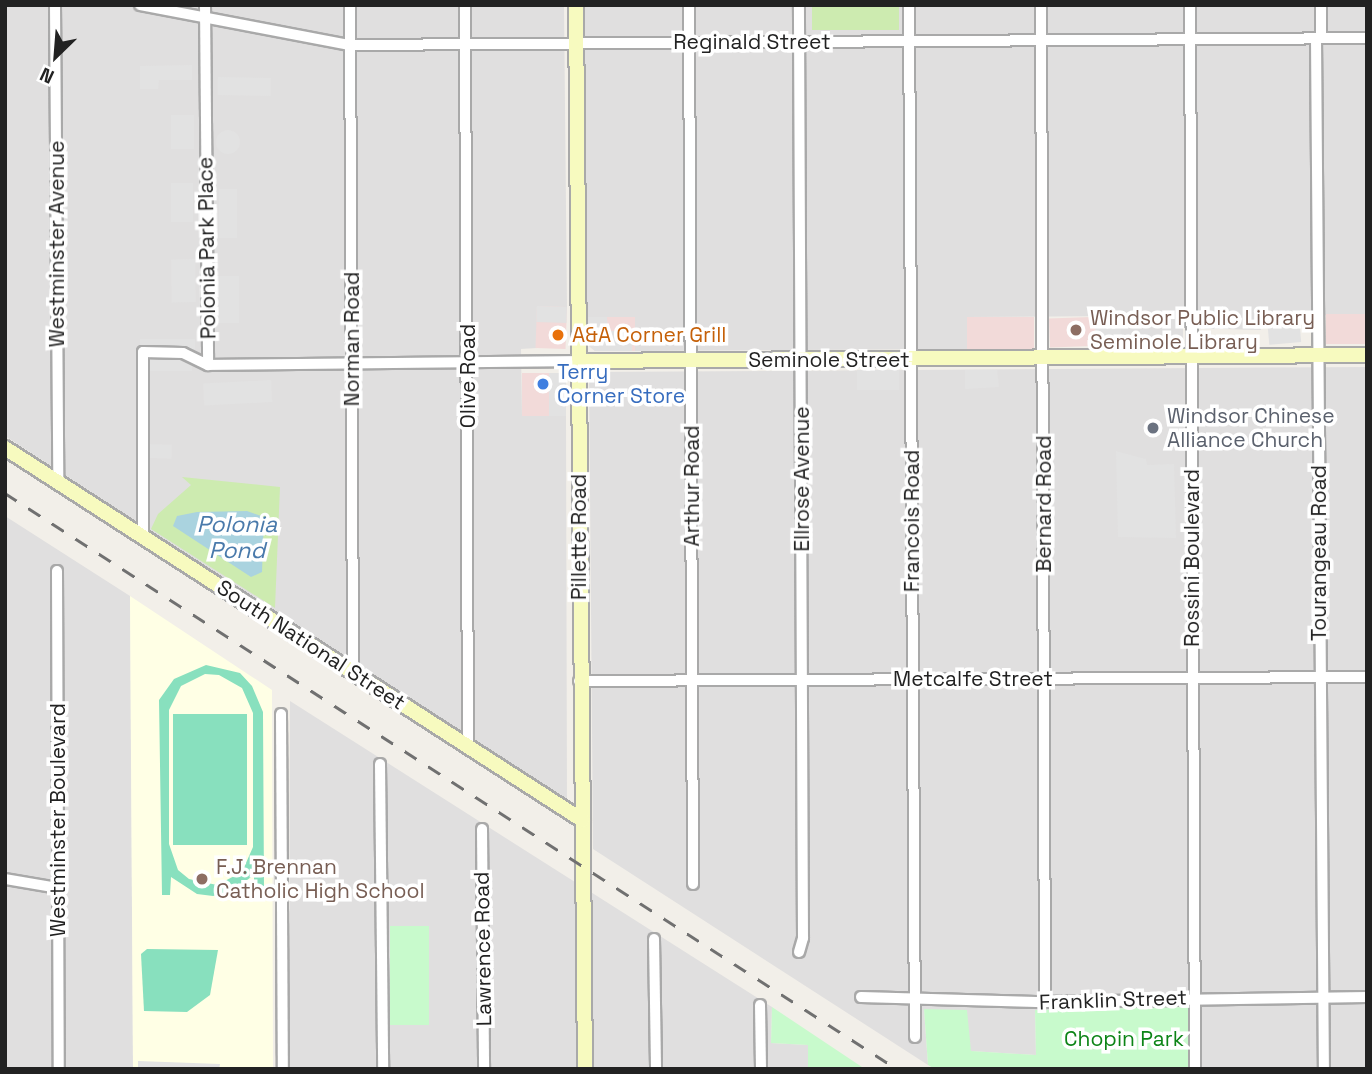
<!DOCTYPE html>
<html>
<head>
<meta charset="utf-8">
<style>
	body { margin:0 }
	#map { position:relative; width:1372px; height:1074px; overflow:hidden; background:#f2efe9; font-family:"Space Grotesk",sans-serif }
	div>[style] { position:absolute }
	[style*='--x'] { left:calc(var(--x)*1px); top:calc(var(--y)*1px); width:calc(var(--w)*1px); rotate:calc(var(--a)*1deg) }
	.residential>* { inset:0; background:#e0dfdf }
	.commercial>* { inset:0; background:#f2dad9; transform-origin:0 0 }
	.education>* { inset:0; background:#ffffe5 }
	.grass>* { inset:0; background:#cdebb0; transform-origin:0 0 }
	.park>* { inset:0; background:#c8facc; transform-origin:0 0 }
	.pitch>* { inset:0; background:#88e0be; transform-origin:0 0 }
	.parking>* { inset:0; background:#e2e2e2; transform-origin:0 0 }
	.round { border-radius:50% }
	.water>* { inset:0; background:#aad3df }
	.roads { filter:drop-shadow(2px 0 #a9a9a9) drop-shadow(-2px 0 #a9a9a9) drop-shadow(0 2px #a9a9a9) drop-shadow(0 -2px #a9a9a9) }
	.street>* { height:10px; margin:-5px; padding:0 5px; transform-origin:5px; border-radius:5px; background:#fff }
	.secondary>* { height:14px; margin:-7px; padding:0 7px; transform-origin:7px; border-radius:7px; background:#f7fabf }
	.rail>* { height:2.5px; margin-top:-1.25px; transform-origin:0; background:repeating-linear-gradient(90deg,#707070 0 14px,transparent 0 28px) }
	.dots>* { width:19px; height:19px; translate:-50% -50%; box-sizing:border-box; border:4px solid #fff; border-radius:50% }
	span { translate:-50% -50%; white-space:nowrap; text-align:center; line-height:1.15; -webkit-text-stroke:7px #fff; paint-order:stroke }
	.street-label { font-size:21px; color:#222 }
	.education-label { font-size:21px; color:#785e54 }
	.left { translate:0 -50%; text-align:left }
	.food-label { font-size:21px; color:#c56008 }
	.shop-label { font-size:21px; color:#366cbe }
	.worship-label { font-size:21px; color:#5b616d }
	.park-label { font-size:21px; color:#0c8416 }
	.water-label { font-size:23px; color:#4a7aab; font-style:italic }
	.frame { position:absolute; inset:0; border:7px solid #222; pointer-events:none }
	.north { position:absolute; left:21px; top:21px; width:70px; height:70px; -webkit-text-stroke:5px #fff; paint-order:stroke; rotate:205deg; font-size:19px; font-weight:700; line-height:28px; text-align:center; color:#222 }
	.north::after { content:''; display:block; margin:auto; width:24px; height:32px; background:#222; clip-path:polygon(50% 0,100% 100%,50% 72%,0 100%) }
</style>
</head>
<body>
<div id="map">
	<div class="residential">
		<div style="clip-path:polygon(5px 5px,564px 5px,567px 307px,537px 307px,537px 348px,521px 349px,522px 416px,566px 416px,567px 802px,5px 436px)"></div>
		<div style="clip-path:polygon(584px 5px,1367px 5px,1367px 314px,1262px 317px,1261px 330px,1183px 328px,1183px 345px,1119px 345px,1118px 316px,967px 317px,967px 349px,635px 351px,634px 317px,587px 317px)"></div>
		<div style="clip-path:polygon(1367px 367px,1367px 1069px,1189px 1069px,1189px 1007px,1035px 1011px,1036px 1055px,971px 1051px,924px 1009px,928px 1065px,593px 849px,589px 372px)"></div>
		<div style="clip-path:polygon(5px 516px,130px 596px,133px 1069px,5px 1069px)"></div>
		<div style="clip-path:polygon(290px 701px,772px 1007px,771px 1043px,808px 1045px,808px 1069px,289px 1069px)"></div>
	</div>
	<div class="commercial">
		<div style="left:537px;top:306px;width:30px;height:42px;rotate:2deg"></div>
		<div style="left:1367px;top:314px;width:30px;height:41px;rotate:90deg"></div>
		<div style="left:1118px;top:316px;width:29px;height:69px;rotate:88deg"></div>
		<div style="clip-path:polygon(587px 317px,635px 317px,635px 351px,595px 351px,589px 346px)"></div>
		<div style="left:967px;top:317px;width:67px;height:32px"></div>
		<div style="left:566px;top:373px;width:43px;height:44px;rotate:90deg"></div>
	</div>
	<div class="education">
		<div style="clip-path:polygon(130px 596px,272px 690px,273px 1069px,133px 1069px)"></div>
	</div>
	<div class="grass">
		<div style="left:812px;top:5px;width:87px;height:25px"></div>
		<div style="clip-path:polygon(182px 477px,280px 487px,275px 608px,151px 529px,158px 514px,191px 485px)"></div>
	</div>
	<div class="park">
		<div style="left:390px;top:926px;width:39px;height:99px"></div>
		<div style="clip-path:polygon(772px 1007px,865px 1069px,808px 1069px,808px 1045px,771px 1043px)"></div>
		<div style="clip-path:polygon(1189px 1007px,1189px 1069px,935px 1069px,928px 1065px,924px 1009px,967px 1010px,971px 1051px,1036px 1055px,1035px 1010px)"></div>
	</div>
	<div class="pitch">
		<div style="clip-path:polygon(evenodd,206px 665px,240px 673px,252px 686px,263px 712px,264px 890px,254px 890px,254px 875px,229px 893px,213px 896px,197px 894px,171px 877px,170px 895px,162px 895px,159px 700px,174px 679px,206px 665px,205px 674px,219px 675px,242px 688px,253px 713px,253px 847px,242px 872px,217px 885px,189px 879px,178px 870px,169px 844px,169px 710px,181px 686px,205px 674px)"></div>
		<div style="left:173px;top:714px;width:74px;height:131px"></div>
		<div style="clip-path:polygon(147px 949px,218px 950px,210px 995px,187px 1012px,144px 1011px,141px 954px)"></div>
	</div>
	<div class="parking">
		<div style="clip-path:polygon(192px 65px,192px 80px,159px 80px,158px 89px,140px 89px,140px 66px)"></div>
		<div style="left:218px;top:77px;width:53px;height:18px;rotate:1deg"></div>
		<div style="left:171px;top:115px;width:23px;height:34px"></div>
		<div class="round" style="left:216px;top:130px;width:24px;height:24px"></div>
		<div style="left:171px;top:183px;width:22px;height:39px"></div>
		<div style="left:219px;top:189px;width:18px;height:49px"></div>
		<div style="left:195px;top:259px;width:43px;height:24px;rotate:89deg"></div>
		<div style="left:218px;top:276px;width:21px;height:47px"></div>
		<div style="left:537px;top:306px;width:30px;height:16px;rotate:2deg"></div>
		<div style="clip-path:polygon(587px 317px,607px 317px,608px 331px,633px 331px,632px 351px,595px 351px,589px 346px)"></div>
		<div style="left:1299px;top:317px;width:25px;height:32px;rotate:85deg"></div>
		<div class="round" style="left:1095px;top:318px;width:26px;height:26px"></div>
		<div style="left:140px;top:339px;width:55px;height:10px"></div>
		<div style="left:146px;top:357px;width:46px;height:14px"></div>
		<div style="left:857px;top:370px;width:42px;height:20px"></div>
		<div style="clip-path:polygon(965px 370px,997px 370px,999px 387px,965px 389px)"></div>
		<div style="left:549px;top:373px;width:17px;height:43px"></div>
		<div style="left:271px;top:380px;width:22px;height:68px;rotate:87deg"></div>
		<div style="left:147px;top:444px;width:25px;height:14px;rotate:2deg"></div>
		<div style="clip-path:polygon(1116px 451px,1146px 459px,1147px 465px,1174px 464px,1176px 538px,1118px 537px)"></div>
		<div style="clip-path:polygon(138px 1061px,220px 1064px,219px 1069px,138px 1069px)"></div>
	</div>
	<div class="water">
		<div style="clip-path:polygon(247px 511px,264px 517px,262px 572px,251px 577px,173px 526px,177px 516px,197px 512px)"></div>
	</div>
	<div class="roads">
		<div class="street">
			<div style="--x:55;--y:5;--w:477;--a:89.6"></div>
			<div style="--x:140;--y:5;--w:214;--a:10.8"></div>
			<div style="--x:350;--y:45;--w:1017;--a:-0.39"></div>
			<div style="--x:205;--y:5;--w:360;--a:89.5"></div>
			<div style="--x:350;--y:5;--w:667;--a:89.74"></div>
			<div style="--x:465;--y:5;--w:742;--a:89.77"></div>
			<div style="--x:689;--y:5;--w:879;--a:89.74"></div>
			<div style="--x:909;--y:5;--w:1032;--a:89.67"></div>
			<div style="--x:1041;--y:5;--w:997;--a:89.77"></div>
			<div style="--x:1190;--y:5;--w:1064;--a:89.73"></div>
			<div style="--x:1321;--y:5;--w:33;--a:90"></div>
			<div style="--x:1316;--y:38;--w:1031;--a:89.56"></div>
			<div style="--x:143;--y:536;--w:184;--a:-90"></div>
			<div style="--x:143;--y:352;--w:40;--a:1.4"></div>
			<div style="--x:183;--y:353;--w:28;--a:26"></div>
			<div style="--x:208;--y:365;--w:371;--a:-0.6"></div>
			<div style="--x:57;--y:571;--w:498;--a:89.8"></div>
			<div style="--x:579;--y:681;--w:788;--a:-0.29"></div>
			<div style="--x:281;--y:714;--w:355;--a:89.7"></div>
			<div style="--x:380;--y:764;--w:305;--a:89.4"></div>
			<div style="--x:482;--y:829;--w:240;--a:89.5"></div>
			<div style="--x:5;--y:879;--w:54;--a:9.6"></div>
			<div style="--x:654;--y:939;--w:130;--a:89.1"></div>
			<div style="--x:799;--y:952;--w:15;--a:-74"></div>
			<div style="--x:803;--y:938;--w:933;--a:-90.25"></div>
			<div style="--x:861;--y:997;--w:184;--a:1.6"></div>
			<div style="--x:1045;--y:1002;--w:322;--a:-0.9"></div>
			<div style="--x:760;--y:1005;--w:64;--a:89.1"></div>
		</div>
		<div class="secondary">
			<div style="--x:576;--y:5;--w:1064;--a:89.52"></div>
			<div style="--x:579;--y:361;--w:788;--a:-0.44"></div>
			<div style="--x:5;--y:448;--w:687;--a:32.81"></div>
		</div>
	</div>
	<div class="rail">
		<div style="--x:5;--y:493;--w:1062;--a:32.85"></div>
	</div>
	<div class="dots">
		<div style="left:1076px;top:330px;background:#8d6e63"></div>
		<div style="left:558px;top:335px;background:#e8710a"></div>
		<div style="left:543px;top:384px;background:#3f7fe0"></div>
		<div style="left:1153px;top:428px;background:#6b7280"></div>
		<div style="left:202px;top:879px;background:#8d6e63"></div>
	</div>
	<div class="street-label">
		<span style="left:752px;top:42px">Reginald Street</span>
		<span style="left:57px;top:244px;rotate:-90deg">Westminster Avenue</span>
		<span style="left:207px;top:248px;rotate:-91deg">Polonia Park Place</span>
		<span style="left:352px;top:339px;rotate:-90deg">Norman Road</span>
		<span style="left:829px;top:360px">Seminole Street</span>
		<span style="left:468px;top:376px;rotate:-90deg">Olive Road</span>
		<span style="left:802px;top:479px;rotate:-90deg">Ellrose Avenue</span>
		<span style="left:692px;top:486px;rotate:-90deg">Arthur Road</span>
		<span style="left:1044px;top:504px;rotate:-90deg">Bernard Road</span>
		<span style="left:912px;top:521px;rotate:-90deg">Francois Road</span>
		<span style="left:579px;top:537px;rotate:-90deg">Pillette Road</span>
		<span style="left:1319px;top:553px;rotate:-90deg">Tourangeau Road</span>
		<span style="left:1192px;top:558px;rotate:-90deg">Rossini Boulevard</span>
		<span style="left:311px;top:645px;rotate:33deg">South National Street</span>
		<span style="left:973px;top:679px">Metcalfe Street</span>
		<span style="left:58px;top:820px;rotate:-90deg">Westminster Boulevard</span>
		<span style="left:483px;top:949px;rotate:-91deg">Lawrence Road</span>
		<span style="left:1113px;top:1000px;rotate:-2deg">Franklin Street</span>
	</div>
	<div class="education-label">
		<span class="left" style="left:1090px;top:330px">Windsor Public Library<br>Seminole Library</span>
		<span class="left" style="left:216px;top:879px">F.J. Brennan<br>Catholic High School</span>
	</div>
	<div class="food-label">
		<span class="left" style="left:572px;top:335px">A&amp;A Corner Grill</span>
	</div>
	<div class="shop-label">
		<span class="left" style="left:557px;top:384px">Terry<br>Corner Store</span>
	</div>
	<div class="worship-label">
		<span class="left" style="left:1167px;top:428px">Windsor Chinese<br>Alliance Church</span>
	</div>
	<div class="park-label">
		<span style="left:1124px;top:1039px">Chopin Park</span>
	</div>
	<div class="water-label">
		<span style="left:237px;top:537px">Polonia<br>Pond</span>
	</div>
	<div class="frame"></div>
	<div class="north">N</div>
</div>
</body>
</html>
